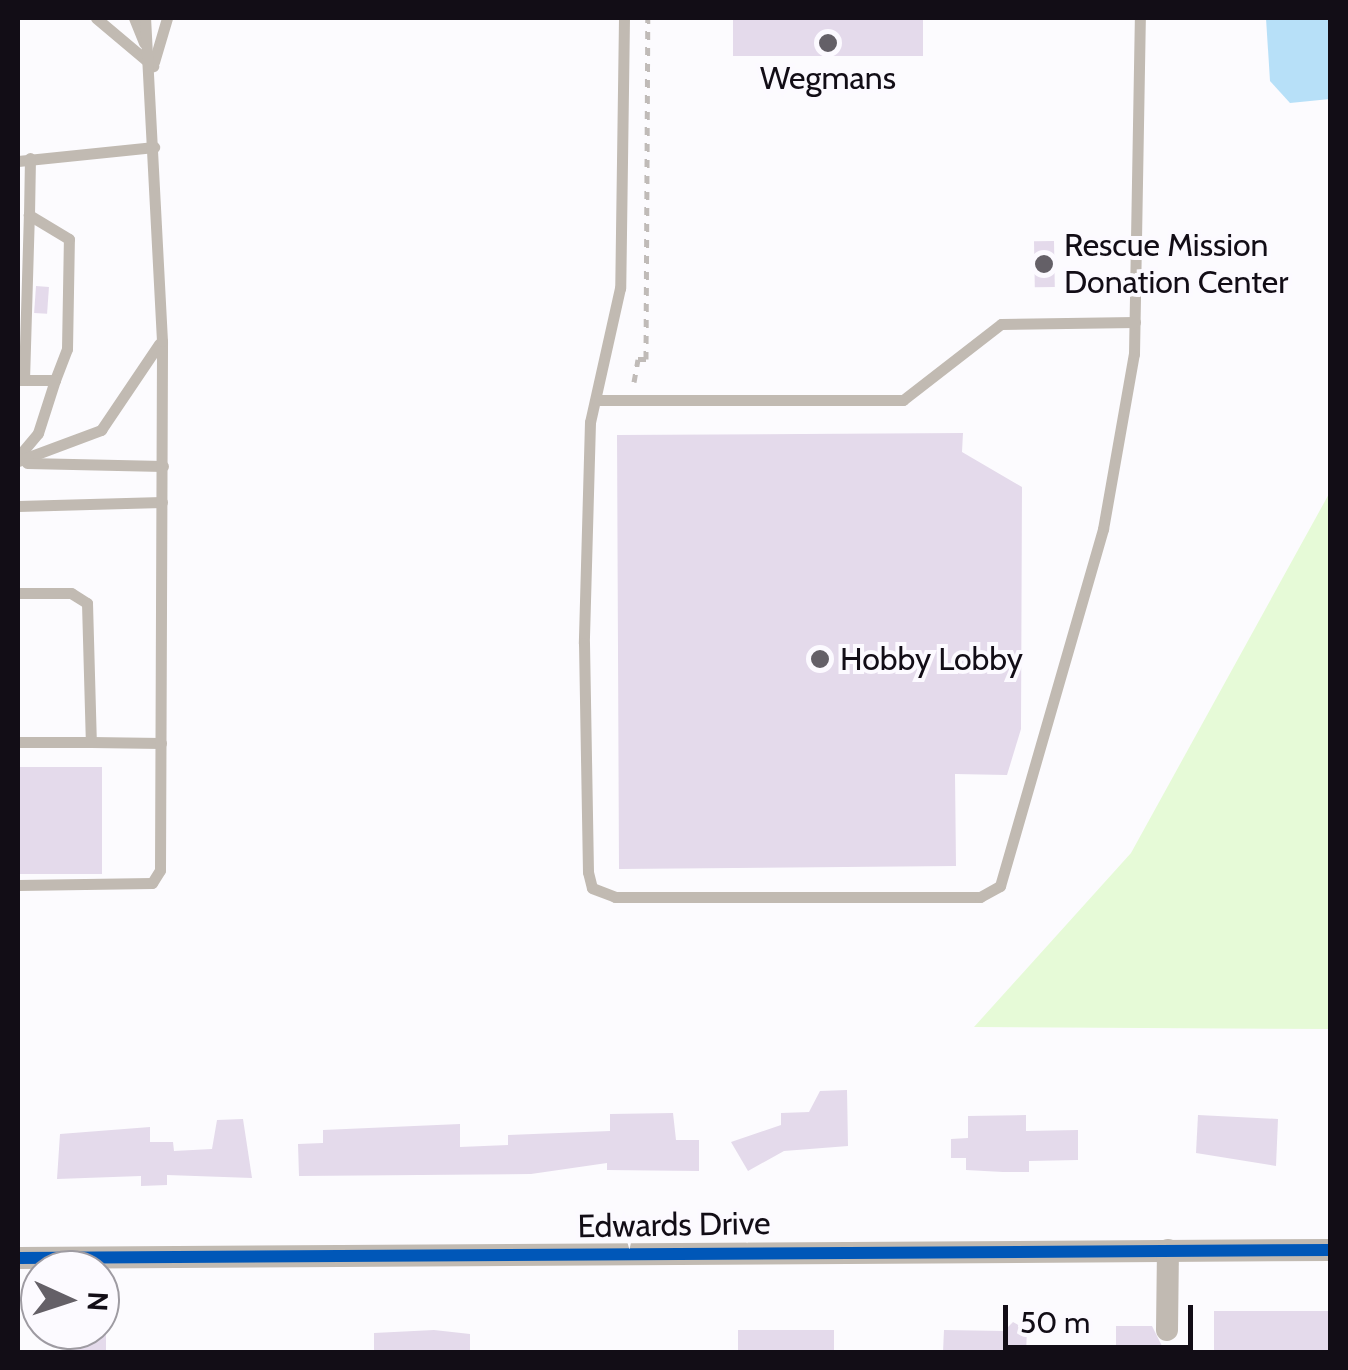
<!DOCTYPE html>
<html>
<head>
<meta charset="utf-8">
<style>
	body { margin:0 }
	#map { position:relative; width:1348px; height:1370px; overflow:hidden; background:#fcfbfe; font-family:Cabin,sans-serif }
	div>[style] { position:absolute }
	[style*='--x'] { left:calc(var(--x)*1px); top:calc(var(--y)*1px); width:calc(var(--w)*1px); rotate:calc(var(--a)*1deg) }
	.green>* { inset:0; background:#e6fad7 }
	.water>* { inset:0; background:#b7e0f8 }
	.building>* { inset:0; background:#e4daeb; transform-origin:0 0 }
	.path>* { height:5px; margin-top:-2.5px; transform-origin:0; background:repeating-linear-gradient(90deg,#c0bbb8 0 8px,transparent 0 16px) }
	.lane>* { height:11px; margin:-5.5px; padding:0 5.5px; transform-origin:5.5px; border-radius:5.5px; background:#c1bab2 }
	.street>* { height:22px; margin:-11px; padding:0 11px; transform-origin:11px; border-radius:11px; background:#c1bab2 }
	.cycleway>* { height:12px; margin:-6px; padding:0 6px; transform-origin:6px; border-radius:6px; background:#0057b8 }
	.dots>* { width:28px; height:28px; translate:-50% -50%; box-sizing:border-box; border:5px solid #fcfaff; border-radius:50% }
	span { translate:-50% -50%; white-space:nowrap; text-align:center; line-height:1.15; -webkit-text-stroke:8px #fcfaff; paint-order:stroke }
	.poi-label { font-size:32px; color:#120d16 }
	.left { translate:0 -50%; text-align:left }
	.street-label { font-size:32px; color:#120d16 }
	.frame { position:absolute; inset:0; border:20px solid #120d16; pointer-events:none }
	.north { position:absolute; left:20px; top:1250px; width:100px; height:100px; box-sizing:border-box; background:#fcfaff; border:2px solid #9e9ba2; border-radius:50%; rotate:93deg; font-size:28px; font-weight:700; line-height:40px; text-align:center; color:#120d16 }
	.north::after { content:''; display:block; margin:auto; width:35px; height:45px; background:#646067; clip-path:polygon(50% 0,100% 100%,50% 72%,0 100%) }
	.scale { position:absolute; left:1003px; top:1305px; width:190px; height:45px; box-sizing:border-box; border:5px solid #120d16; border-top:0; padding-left:12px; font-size:30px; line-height:35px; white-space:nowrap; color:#120d16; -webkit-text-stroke:8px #fcfaff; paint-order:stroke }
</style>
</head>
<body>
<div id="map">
	<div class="green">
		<div style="clip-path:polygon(1330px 492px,1330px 1029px,974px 1027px,1131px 853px)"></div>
	</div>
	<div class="water">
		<div style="clip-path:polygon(1266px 18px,1330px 18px,1330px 99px,1290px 103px,1270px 81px)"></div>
	</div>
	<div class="building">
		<div style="left:733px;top:18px;width:190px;height:38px"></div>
		<div style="left:1054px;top:241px;width:46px;height:20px;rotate:89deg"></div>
		<div style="left:36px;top:286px;width:13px;height:27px;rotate:4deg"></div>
		<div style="clip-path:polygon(963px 433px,962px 452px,1022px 487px,1021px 729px,1007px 775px,955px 774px,956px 866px,619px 869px,617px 435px)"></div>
		<div style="left:18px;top:767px;width:84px;height:107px"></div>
		<div style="clip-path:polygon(847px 1090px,848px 1146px,784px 1151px,748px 1171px,731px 1142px,781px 1125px,781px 1113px,809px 1112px,820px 1091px)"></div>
		<div style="clip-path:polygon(673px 1113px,676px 1140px,699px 1140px,699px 1171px,607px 1170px,607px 1163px,531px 1174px,299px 1176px,298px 1144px,323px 1143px,323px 1130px,460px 1124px,460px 1147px,508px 1145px,508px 1135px,610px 1131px,610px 1114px)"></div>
		<div style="clip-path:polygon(1026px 1115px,1026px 1131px,1078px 1130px,1078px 1160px,1029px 1161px,1029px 1172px,1003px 1172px,966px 1170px,966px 1158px,951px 1158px,951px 1139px,968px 1138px,968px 1116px)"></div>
		<div style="clip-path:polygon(1198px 1115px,1278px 1119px,1276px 1166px,1196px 1153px)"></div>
		<div style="clip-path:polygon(243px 1119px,252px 1178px,167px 1175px,167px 1185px,141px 1186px,141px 1176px,57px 1179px,60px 1134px,150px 1127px,150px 1142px,173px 1142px,174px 1151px,212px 1149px,217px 1120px)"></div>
		<div style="left:1330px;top:1311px;width:39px;height:116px;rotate:90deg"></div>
		<div style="clip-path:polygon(1013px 1322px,1027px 1330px,1026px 1352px,943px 1352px,944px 1330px,1004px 1331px)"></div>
		<div style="clip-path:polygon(1116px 1326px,1152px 1326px,1165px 1352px,1116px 1352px)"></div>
		<div style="clip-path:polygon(434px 1330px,470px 1334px,470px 1352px,374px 1352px,374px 1333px)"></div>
		<div style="left:738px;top:1330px;width:96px;height:22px"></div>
		<div style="left:106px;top:1332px;width:20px;height:40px;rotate:90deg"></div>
	</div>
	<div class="path">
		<div style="--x:634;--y:382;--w:23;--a:-80"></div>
		<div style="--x:638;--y:359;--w:8;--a:0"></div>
		<div style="--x:646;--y:359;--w:341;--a:-89.7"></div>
	</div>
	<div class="lane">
		<div style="--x:96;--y:18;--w:75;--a:40.1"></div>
		<div style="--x:134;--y:18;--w:27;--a:68"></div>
		<div style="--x:624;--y:18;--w:270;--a:90.8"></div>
		<div style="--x:620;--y:288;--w:137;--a:102.6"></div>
		<div style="--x:590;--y:422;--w:221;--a:91.6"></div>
		<div style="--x:584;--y:643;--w:229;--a:89"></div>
		<div style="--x:588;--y:872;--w:16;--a:76"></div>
		<div style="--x:592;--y:888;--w:25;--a:21"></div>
		<div style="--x:615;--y:897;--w:365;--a:0"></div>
		<div style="--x:980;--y:897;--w:23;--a:-29"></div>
		<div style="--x:1000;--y:886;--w:372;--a:-73.9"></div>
		<div style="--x:1103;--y:529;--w:178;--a:-80"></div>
		<div style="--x:1134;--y:354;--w:336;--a:-89"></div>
		<div style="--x:154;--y:62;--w:46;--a:-73.5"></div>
		<div style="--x:18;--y:161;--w:137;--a:-5.9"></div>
		<div style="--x:18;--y:380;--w:37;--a:0"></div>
		<div style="--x:55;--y:380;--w:33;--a:-69"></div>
		<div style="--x:67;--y:349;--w:110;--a:-89"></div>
		<div style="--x:69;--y:239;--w:47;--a:-149"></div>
		<div style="--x:29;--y:215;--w:57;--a:-89"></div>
		<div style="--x:24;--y:380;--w:165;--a:-88.3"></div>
		<div style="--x:597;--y:400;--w:306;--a:0"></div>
		<div style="--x:903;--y:400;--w:124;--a:-37.8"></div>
		<div style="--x:1001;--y:324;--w:134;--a:-0.9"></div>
		<div style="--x:18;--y:457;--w:31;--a:-50"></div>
		<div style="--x:38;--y:433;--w:56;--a:-72.2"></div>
		<div style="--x:18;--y:461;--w:89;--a:-20.5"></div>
		<div style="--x:101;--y:430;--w:104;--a:-56"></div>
		<div style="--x:27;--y:463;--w:136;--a:1.3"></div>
		<div style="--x:18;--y:506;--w:144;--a:-1.6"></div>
		<div style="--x:18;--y:593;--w:53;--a:0"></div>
		<div style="--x:71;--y:593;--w:19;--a:32"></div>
		<div style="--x:87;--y:603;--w:139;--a:88.4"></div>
		<div style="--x:91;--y:742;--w:70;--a:0.8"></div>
		<div style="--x:18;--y:742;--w:73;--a:0"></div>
		<div style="--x:18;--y:885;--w:134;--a:-0.9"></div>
		<div style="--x:152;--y:883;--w:15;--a:-58"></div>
		<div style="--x:160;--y:870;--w:529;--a:-89.78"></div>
		<div style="--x:162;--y:341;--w:323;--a:-93"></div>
	</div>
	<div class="street">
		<div style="--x:18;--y:1258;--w:1312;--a:-0.35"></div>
		<div style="--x:1167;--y:1330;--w:80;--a:-89.3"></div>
	</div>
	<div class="cycleway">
		<div style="--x:18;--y:1258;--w:1312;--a:-0.35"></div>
	</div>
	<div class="dots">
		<div style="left:828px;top:43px;background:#646067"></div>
		<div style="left:1044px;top:264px;background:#646067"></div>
		<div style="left:820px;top:659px;background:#646067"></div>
	</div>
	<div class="poi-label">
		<span style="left:828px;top:78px">Wegmans</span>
		<span class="left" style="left:1064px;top:264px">Rescue Mission<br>Donation Center</span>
		<span class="left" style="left:840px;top:659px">Hobby Lobby</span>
	</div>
	<div class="street-label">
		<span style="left:674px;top:1225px;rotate:-1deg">Edwards Drive</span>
	</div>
	<div class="frame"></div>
	<div class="north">N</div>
	<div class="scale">50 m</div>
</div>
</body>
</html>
